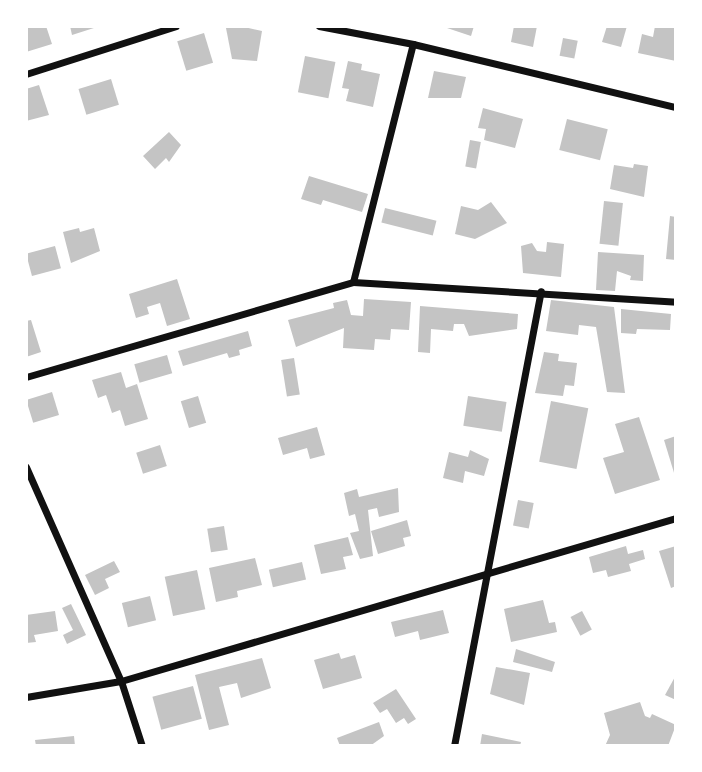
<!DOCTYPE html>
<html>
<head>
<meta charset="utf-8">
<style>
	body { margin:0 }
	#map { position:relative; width:702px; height:772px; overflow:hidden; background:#fff; font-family:"Nunito Sans",sans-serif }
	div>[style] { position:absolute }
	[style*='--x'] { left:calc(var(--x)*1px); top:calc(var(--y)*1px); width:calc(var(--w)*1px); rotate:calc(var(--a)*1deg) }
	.building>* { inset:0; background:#c4c4c4; transform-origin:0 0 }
	.minor>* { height:7px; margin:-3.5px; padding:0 3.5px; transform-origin:3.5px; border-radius:3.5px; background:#111 }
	span { translate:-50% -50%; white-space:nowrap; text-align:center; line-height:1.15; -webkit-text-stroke:5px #fff; paint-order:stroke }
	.frame { position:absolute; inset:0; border:28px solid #fff; pointer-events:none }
</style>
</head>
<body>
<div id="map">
	<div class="building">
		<div style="clip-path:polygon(26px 26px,46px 26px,52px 44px,26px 52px)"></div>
		<div style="clip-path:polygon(70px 26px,97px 26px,97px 27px,72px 35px)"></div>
		<div style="clip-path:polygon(240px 26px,262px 31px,257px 61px,232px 59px,226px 28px)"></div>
		<div style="clip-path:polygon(441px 26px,474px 26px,471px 36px)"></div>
		<div style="clip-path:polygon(514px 26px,537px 26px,533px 47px,511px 42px)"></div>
		<div style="clip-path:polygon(607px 26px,627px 26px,621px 47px,602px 42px)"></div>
		<div style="clip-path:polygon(655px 26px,676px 26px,676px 61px,638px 53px,642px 34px,653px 37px)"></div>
		<div style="left:204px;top:33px;width:31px;height:28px;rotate:73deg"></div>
		<div style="left:563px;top:38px;width:15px;height:18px;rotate:11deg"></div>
		<div style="left:305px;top:56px;width:31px;height:37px;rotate:11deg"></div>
		<div style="clip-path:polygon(348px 61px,362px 64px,361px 70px,380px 74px,373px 107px,346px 101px,349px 89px,342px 88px)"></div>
		<div style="clip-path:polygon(434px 71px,466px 77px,461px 98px,428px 98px)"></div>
		<div style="left:111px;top:79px;width:27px;height:34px;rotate:73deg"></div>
		<div style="clip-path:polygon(39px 85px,49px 115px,26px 121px,26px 89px)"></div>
		<div style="clip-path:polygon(483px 108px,523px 119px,515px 148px,484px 140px,486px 129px,478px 128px)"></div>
		<div style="left:567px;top:119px;width:42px;height:32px;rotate:14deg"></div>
		<div style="clip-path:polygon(169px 132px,181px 145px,169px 162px,166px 158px,155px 169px,143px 156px)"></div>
		<div style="left:470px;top:140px;width:11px;height:27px;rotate:10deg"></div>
		<div style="clip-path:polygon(634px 164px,648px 166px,644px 197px,610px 189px,614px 165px,633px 168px)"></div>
		<div style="clip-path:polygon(309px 176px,368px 194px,362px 212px,323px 200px,321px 205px,301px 199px)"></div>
		<div style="left:604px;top:201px;width:19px;height:43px;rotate:6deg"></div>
		<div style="clip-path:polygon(491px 202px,507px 223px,475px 239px,455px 234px,461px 206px,478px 210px)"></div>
		<div style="left:385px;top:208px;width:53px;height:15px;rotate:14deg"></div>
		<div style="clip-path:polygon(670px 216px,676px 217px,676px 260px,666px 259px)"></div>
		<div style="clip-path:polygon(79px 228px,80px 232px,94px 228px,100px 251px,71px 263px,63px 232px)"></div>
		<div style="clip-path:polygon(547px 242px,564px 244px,561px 277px,523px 273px,521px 246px,532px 243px,537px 251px,546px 252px)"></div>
		<div style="left:55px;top:246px;width:23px;height:30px;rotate:75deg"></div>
		<div style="clip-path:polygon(598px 252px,644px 255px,643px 281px,630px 280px,631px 276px,617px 271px,615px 291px,596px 290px)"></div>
		<div style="clip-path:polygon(177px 279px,190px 319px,167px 326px,160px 303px,147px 307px,149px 314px,136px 318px,129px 294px)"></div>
		<div style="clip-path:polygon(364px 299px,411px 302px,409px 330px,391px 329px,390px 340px,375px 339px,374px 350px,343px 348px,344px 328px,296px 347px,288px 320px,334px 308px,333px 303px,347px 300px,351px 315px,363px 316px)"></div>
		<div style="clip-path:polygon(551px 300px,614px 307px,625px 393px,607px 392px,596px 327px,579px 325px,578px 335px,546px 331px)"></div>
		<div style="clip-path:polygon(420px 306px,518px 314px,517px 329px,469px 336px,464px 324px,454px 324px,453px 331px,431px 329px,430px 353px,418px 352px)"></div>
		<div style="clip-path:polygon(621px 309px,671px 314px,670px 330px,637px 329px,636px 334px,621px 333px)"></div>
		<div style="clip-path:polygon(31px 320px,41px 352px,26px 357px,26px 321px)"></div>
		<div style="clip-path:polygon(248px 331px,252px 346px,239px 350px,240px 355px,229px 358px,227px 353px,183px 366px,178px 351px)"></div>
		<div style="clip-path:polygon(544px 352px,559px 354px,558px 361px,577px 363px,574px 386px,565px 385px,563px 396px,535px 393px)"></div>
		<div style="left:167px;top:355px;width:19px;height:34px;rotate:74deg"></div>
		<div style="left:294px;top:358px;width:37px;height:13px;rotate:81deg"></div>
		<div style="clip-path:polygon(121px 372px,126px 388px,137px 384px,148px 419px,125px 426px,120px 410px,112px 413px,106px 395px,98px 398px,92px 380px)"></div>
		<div style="left:52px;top:392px;width:24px;height:27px;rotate:73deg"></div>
		<div style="left:198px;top:396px;width:28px;height:18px;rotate:73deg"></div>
		<div style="left:468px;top:396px;width:39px;height:30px;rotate:9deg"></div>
		<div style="left:551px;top:401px;width:38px;height:62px;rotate:11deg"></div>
		<div style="clip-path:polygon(639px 417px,660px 480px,615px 494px,603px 458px,624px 452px,615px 424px)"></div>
		<div style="clip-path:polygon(317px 427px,325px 455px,310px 459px,307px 448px,283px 455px,278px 438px)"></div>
		<div style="clip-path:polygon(676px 436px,676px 476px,675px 476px,664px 440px)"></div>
		<div style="left:160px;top:445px;width:22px;height:25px;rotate:72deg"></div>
		<div style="clip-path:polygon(470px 450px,489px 459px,484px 476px,465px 471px,463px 483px,443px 478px,449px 452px,468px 457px)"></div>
		<div style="clip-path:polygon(398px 488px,399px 512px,379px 517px,377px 508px,368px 510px,373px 556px,360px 559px,350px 533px,359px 531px,355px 514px,349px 516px,344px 493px,357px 489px,359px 497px)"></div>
		<div style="left:518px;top:500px;width:16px;height:26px;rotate:11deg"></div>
		<div style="clip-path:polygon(407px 520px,411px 536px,403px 538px,405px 546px,378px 554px,371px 531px)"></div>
		<div style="left:224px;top:526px;width:24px;height:17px;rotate:81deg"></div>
		<div style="clip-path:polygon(348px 537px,353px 555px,343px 557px,346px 569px,321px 574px,314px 545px)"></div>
		<div style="clip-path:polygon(626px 546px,628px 554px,643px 550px,645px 559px,629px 564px,631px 571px,608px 577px,606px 570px,593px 573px,589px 557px)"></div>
		<div style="clip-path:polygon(676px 546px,676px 586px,671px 588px,659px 551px)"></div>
		<div style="clip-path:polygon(255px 558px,262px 585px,237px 591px,238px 597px,216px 602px,209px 568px)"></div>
		<div style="clip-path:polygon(114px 561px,120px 572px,105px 579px,109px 588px,95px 595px,85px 575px)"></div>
		<div style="left:302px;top:562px;width:18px;height:34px;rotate:77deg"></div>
		<div style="left:197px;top:570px;width:40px;height:33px;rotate:78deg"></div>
		<div style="left:150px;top:596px;width:25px;height:29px;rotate:76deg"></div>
		<div style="clip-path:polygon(543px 600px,549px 623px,555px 622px,557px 632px,511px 642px,504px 609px)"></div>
		<div style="clip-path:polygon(71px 604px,86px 635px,67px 644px,63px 635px,73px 630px,62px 608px)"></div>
		<div style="clip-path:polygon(443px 610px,449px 633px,420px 640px,418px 631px,395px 637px,391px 622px)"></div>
		<div style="clip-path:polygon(55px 611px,58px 631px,34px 635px,36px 642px,26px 643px,26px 615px)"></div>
		<div style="left:582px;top:611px;width:21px;height:13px;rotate:62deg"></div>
		<div style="clip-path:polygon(516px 649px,555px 662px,552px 672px,513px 662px)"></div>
		<div style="clip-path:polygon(339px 653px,341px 659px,355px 655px,362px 678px,323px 689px,314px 660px)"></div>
		<div style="clip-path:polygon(262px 658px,271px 688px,241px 698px,237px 683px,219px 687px,229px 725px,209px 730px,195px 675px)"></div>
		<div style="clip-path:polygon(496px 667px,530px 673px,524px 705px,490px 694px)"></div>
		<div style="clip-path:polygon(676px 675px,676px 700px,665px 695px)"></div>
		<div style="left:193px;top:686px;width:34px;height:42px;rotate:75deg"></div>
		<div style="clip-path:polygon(396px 689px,416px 719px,408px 724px,404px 718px,396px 723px,387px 709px,380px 713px,373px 703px)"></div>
		<div style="clip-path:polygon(640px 702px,645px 716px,650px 718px,652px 714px,676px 725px,668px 746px,605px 746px,610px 735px,604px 713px)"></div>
		<div style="clip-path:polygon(379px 722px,384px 736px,370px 746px,340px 746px,337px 738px)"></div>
		<div style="clip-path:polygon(482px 734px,521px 742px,520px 746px,480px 746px)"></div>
		<div style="clip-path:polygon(74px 736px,75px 746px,36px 746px,35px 740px)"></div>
	</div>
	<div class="minor">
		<div style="--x:319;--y:26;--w:96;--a:10.8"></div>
		<div style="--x:413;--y:44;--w:270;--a:13.5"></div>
		<div style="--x:26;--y:74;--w:157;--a:-17.7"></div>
		<div style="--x:353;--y:282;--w:245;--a:-75.9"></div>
		<div style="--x:26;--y:377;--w:341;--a:-16.2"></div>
		<div style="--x:353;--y:282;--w:324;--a:3.5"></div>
		<div style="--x:26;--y:467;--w:234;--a:66.1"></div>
		<div style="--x:121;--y:681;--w:68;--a:72.1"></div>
		<div style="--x:26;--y:697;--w:96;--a:-9.6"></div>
		<div style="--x:121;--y:681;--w:578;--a:-16.37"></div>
		<div style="--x:454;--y:746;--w:463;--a:-79.2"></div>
	</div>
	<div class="frame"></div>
</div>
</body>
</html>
